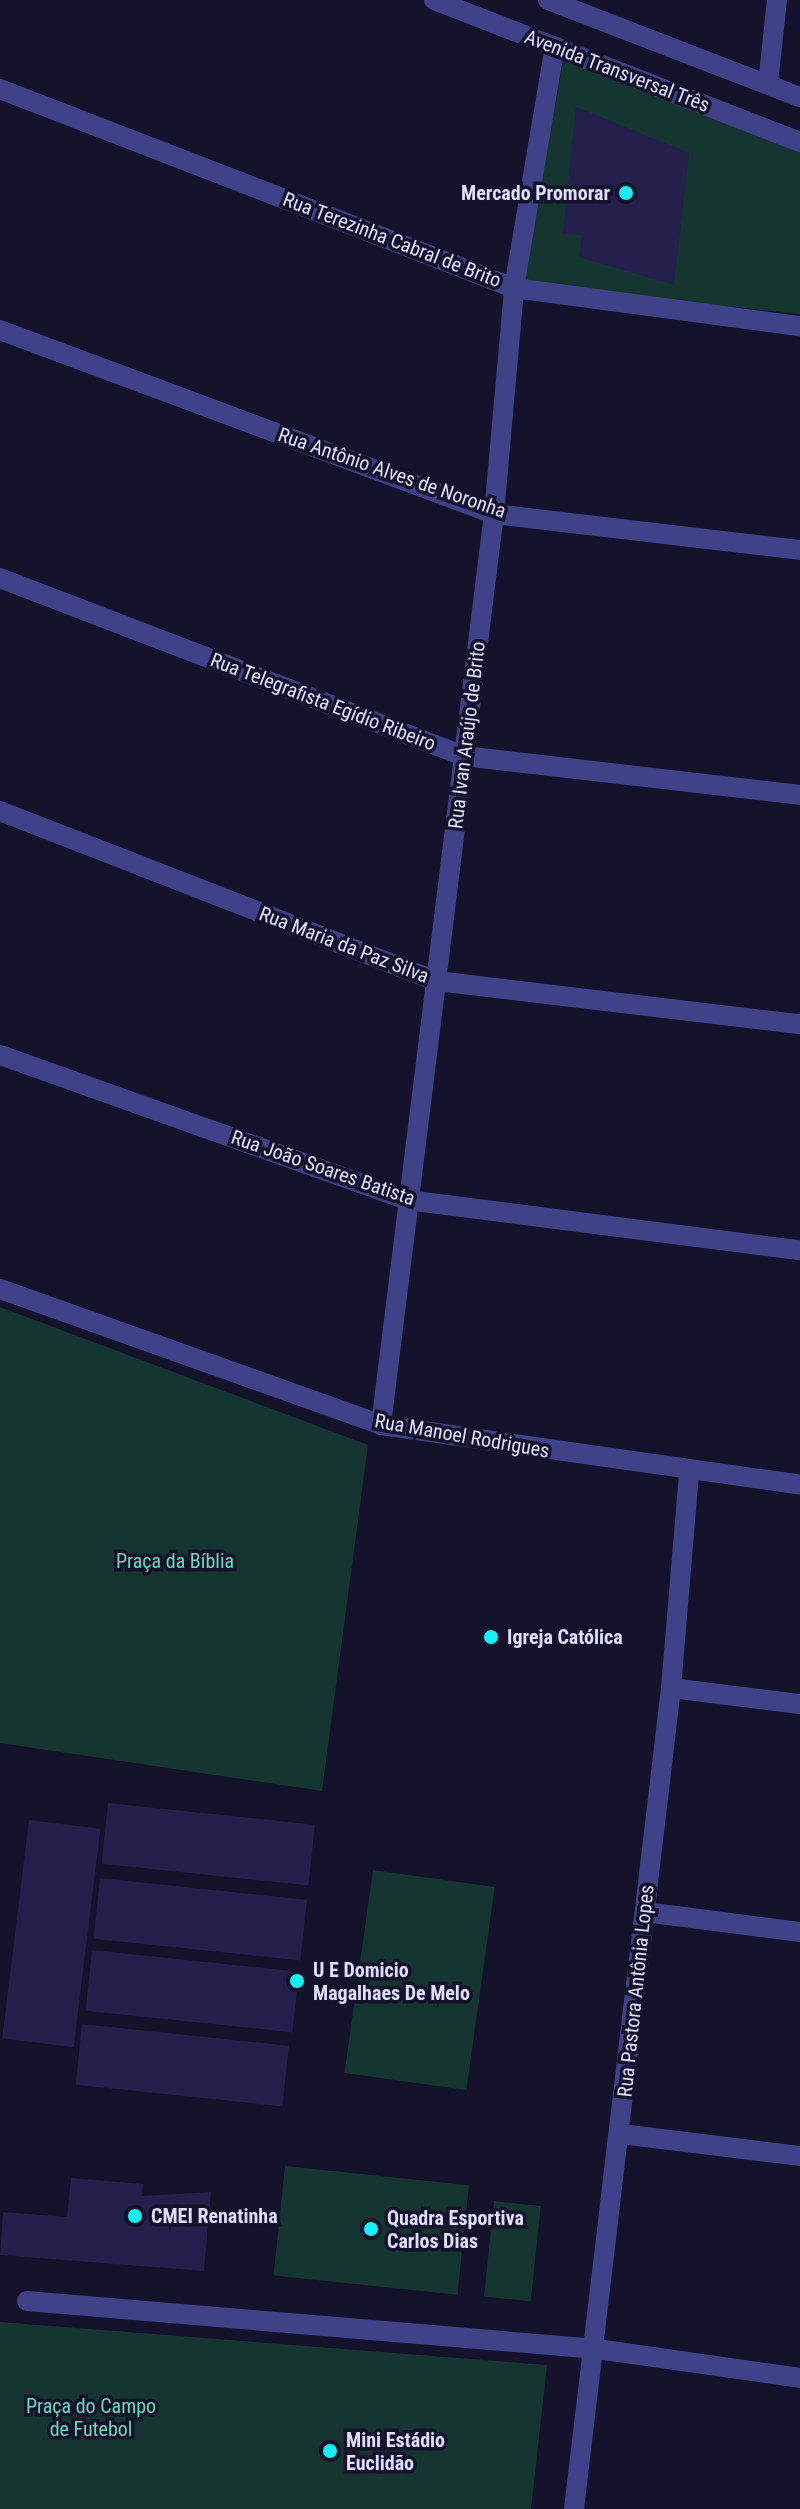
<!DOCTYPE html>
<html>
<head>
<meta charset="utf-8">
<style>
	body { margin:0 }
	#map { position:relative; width:800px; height:2509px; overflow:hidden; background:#15122b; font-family:"Roboto Condensed",sans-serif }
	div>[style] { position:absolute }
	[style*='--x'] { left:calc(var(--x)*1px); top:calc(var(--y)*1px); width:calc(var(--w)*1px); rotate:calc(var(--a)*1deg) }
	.green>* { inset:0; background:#153531; transform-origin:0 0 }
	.building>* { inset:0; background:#241f4b; transform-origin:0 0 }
	.minor>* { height:20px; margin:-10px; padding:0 10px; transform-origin:10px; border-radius:10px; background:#3f4288 }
	.dots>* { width:22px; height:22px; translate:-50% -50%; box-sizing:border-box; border:4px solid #15122b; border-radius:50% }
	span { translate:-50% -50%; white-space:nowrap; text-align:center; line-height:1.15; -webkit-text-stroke:7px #15122b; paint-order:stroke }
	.street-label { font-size:20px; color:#dfdefe }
	.poi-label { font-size:20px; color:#dfdefe; font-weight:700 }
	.right { translate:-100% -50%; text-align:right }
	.left { translate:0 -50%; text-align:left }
	.park-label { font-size:20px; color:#6addb8 }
</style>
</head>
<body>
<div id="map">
	<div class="green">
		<div style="clip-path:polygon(565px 52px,800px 147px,800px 314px,521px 284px)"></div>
		<div style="clip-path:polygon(0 1307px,368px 1445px,322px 1791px,0 1743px)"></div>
		<div style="left:373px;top:1870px;width:123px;height:205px;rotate:8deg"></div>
		<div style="left:285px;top:2166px;width:185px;height:110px;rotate:6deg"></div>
		<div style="left:494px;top:2201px;width:47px;height:96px;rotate:6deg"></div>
		<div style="clip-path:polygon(0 2322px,547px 2365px,531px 2509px,0 2509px)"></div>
	</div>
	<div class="building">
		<div style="clip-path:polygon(576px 107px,689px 153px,674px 285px,579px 257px,582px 235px,563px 234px)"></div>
		<div style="left:108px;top:1803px;width:208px;height:61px;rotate:6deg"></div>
		<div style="left:29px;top:1820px;width:72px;height:220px;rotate:7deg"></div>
		<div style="left:100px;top:1878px;width:208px;height:61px;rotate:6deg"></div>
		<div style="left:92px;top:1950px;width:208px;height:61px;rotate:6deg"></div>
		<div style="left:82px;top:2024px;width:208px;height:61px;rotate:6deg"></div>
		<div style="clip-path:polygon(71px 2178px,143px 2184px,142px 2196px,211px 2192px,204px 2271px,0 2255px,3px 2212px,67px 2217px)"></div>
	</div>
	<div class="minor">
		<div style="--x:434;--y:0;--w:393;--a:21.2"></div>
		<div style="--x:548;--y:0;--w:270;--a:21.1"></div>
		<div style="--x:768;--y:84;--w:84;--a:-83.9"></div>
		<div style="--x:0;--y:89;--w:551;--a:21.16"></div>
		<div style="--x:514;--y:288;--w:289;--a:7.6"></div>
		<div style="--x:0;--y:330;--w:527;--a:20.43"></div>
		<div style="--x:494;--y:514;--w:308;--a:6.7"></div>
		<div style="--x:0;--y:578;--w:497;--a:21"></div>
		<div style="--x:464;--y:756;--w:338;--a:6.6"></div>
		<div style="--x:0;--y:811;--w:469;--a:21.3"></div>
		<div style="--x:437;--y:981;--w:366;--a:6.8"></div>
		<div style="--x:0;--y:1055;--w:432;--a:19.6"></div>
		<div style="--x:407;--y:1200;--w:396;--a:7.3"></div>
		<div style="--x:0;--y:1289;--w:405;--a:19.6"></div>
		<div style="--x:381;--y:1425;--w:423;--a:8.1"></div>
		<div style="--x:381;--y:1425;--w:918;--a:-82.93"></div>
		<div style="--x:494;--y:514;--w:227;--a:-84.9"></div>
		<div style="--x:514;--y:288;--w:245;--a:-80.4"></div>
		<div style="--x:671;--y:1688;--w:130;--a:7.1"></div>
		<div style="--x:645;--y:1912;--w:156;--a:7.4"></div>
		<div style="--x:621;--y:2134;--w:180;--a:7"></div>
		<div style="--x:27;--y:2301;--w:572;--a:4.81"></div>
		<div style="--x:597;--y:2349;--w:205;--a:8.1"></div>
		<div style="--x:574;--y:2509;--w:827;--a:-83.26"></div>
		<div style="--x:671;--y:1688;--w:216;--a:-85.2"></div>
	</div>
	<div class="dots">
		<div style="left:626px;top:193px;background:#11f1f7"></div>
		<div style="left:491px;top:1637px;background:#11f1f7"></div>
		<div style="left:297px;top:1981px;background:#11f1f7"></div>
		<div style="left:135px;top:2216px;background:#11f1f7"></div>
		<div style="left:371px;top:2229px;background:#11f1f7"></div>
		<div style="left:330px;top:2451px;background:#11f1f7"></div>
	</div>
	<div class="street-label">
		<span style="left:617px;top:71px;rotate:21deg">Avenida Transversal Três</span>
		<span style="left:392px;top:240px;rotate:21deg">Rua Terezinha Cabral de Brito</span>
		<span style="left:392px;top:473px;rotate:19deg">Rua Antônio Alves de Noronha</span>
		<span style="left:323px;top:702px;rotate:21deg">Rua Telegrafista Egídio Ribeiro</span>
		<span style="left:467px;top:735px;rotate:-83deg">Rua Ivan Araújo de Brito</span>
		<span style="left:344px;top:945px;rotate:21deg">Rua Maria da Paz Silva</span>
		<span style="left:323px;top:1168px;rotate:19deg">Rua João Soares Batista</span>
		<span style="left:462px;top:1436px;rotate:10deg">Rua Manoel Rodrigues</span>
		<span style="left:636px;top:1991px;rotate:-84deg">Rua Pastora Antônia Lopes</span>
	</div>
	<div class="poi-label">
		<span class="right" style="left:610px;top:193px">Mercado Promorar</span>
		<span class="left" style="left:507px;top:1637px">Igreja Católica</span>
		<span class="left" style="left:313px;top:1982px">U E Domicio<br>Magalhaes De Melo</span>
		<span class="left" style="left:151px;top:2216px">CMEI Renatinha</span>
		<span class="left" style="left:387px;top:2230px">Quadra Esportiva<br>Carlos Dias</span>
		<span class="left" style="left:346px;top:2452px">Mini Estádio<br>Euclidão</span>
	</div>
	<div class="park-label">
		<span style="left:175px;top:1561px">Praça da Bíblia</span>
		<span style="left:91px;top:2418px">Praça do Campo<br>de Futebol</span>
	</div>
</div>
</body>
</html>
